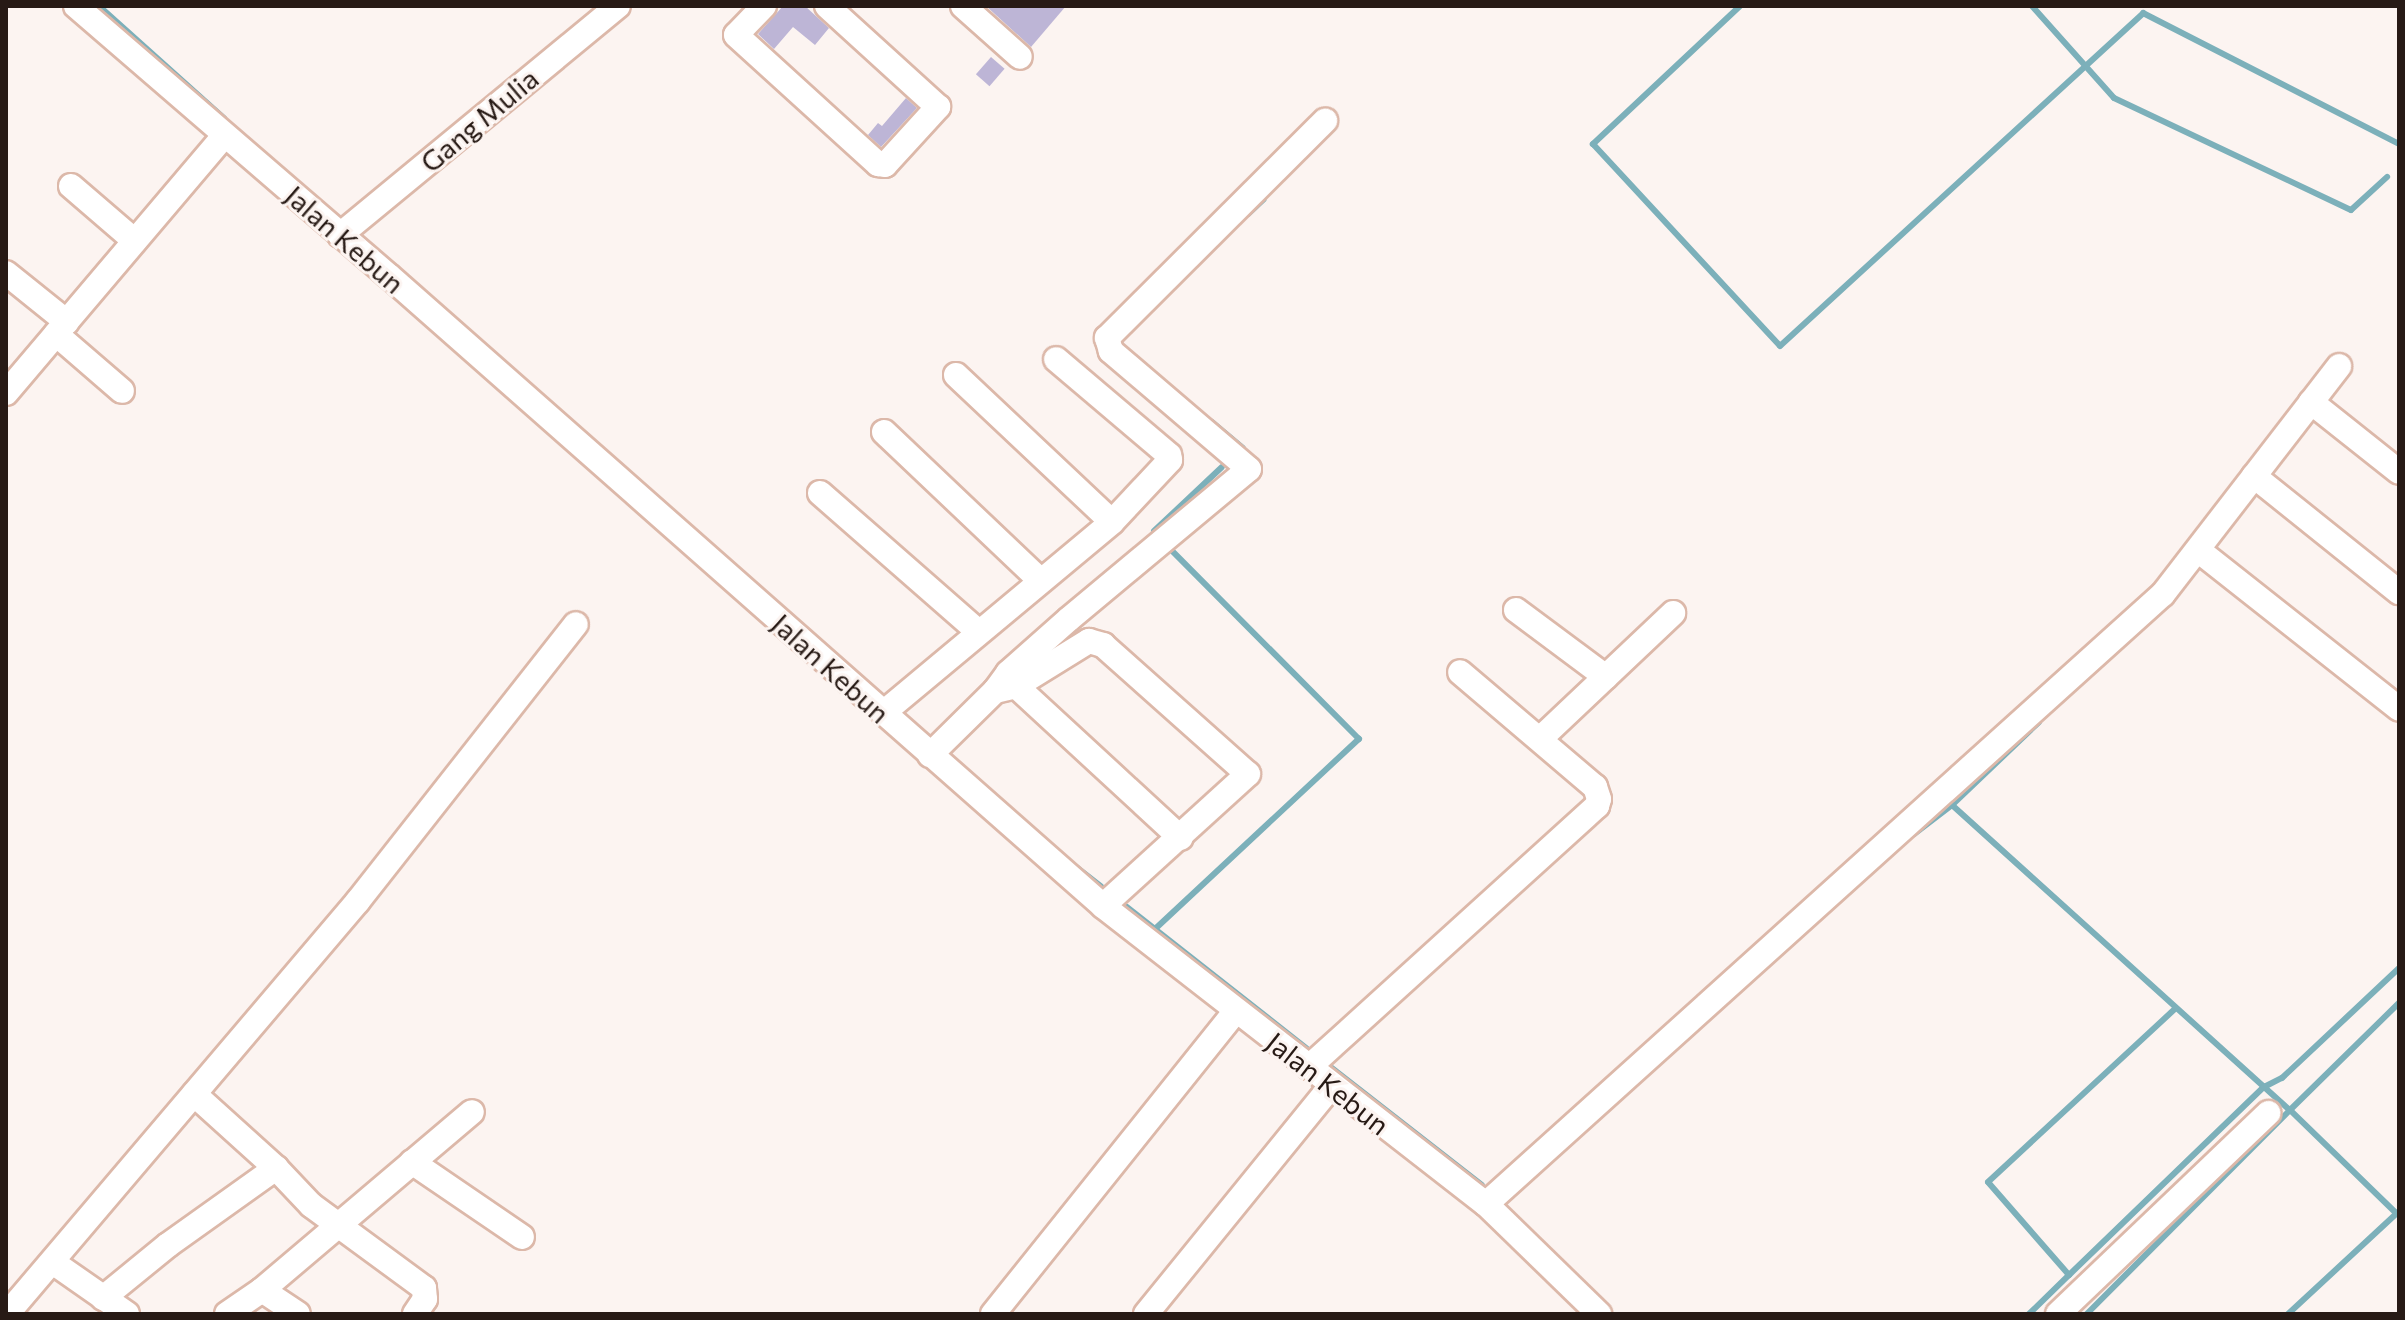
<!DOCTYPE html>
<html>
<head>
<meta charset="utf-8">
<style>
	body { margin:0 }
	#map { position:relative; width:2405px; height:1320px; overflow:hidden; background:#fcf4f1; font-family:Commissioner,sans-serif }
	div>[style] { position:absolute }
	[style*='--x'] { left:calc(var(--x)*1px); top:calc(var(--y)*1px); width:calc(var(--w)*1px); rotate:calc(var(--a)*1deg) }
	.stream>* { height:6px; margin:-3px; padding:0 3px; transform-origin:3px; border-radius:3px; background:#7cb0ba }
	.building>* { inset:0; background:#bdb5d6; transform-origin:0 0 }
	.roads { filter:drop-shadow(2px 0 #dcb8a9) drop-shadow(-2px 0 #dcb8a9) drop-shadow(0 2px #dcb8a9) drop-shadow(0 -2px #dcb8a9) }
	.minor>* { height:24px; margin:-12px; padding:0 12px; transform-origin:12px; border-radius:12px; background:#fff }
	span { translate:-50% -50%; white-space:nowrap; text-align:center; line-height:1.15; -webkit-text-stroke:6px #fcf4f1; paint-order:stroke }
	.street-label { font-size:28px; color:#271a15 }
	.frame { position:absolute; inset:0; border:8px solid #271a15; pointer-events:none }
</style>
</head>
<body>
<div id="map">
	<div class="stream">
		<div style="--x:99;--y:6;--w:168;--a:41.9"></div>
		<div style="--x:1740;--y:6;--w:202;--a:136.8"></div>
		<div style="--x:1593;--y:144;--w:275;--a:47.2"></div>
		<div style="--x:1780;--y:346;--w:493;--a:-42.5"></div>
		<div style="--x:2143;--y:13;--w:288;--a:27.1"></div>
		<div style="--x:2032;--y:6;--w:123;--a:48.3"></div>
		<div style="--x:2114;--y:98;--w:262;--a:25.3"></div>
		<div style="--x:2351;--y:210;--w:49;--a:-42.5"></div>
		<div style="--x:1248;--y:214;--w:21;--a:-43"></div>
		<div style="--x:1212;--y:422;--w:40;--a:40"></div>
		<div style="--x:1154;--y:531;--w:93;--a:-43.3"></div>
		<div style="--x:2039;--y:722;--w:120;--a:136.3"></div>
		<div style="--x:1952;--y:805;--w:455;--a:42.1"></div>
		<div style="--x:2290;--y:1110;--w:288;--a:134.9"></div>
		<div style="--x:1914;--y:834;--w:48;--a:-37.3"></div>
		<div style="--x:1075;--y:866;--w:33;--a:38"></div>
		<div style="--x:1127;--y:907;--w:228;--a:38.2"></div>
		<div style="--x:1155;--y:929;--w:279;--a:-43"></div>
		<div style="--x:1359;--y:739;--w:267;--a:-134.8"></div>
		<div style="--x:1332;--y:1068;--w:190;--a:38"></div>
		<div style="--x:2396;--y:1213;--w:148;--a:-135.8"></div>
		<div style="--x:2290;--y:1110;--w:153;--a:-44.5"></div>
		<div style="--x:2069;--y:1275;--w:271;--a:-44"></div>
		<div style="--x:2264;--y:1087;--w:20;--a:-27"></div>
		<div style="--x:2282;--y:1078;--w:161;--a:-43.2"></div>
		<div style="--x:2029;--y:1314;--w:56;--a:-44.3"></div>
		<div style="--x:2069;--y:1275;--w:123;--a:-131.1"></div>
		<div style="--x:1988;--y:1182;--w:256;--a:-42.8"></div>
		<div style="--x:2288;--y:1314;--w:149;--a:-42.8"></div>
	</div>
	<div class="building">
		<div style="clip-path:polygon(783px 6px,805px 6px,829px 28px,815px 45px,793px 27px,774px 49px,758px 34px)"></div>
		<div style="clip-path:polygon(986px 6px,1066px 6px,1031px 47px)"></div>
		<div style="left:991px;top:57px;width:18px;height:23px;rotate:41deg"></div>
		<div style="clip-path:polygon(906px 98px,917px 108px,881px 147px,868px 135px,878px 123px,882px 126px)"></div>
	</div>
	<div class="roads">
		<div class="minor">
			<div style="--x:76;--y:6;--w:413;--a:40.8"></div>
			<div style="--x:389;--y:276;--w:952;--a:41.42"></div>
			<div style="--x:1103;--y:906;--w:485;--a:37.9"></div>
			<div style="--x:1486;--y:1204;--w:158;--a:44.2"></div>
			<div style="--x:764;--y:6;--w:40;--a:134"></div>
			<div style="--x:736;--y:35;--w:192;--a:42.3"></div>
			<div style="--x:878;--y:164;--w:7;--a:8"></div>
			<div style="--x:885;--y:165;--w:79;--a:-47.6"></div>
			<div style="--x:938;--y:107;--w:150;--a:-137.7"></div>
			<div style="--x:963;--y:6;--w:76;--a:41.8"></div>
			<div style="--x:71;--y:186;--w:84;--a:40.7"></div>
			<div style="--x:340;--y:235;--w:360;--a:-39.5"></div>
			<div style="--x:6;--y:273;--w:78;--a:38.8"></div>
			<div style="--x:56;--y:334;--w:87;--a:40.8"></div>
			<div style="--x:956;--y:375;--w:214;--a:43.3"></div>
			<div style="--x:6;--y:393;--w:337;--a:-49.7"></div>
			<div style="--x:2311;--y:402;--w:112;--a:38.5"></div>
			<div style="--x:884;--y:432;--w:216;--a:43.5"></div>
			<div style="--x:2254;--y:476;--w:186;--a:38.7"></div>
			<div style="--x:820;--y:493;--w:211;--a:41.2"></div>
			<div style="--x:2198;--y:550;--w:256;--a:38.3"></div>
			<div style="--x:1516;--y:610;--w:112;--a:36.7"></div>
			<div style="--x:1016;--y:686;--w:224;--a:42.7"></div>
			<div style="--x:995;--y:691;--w:22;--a:-54"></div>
			<div style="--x:1008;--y:673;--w:81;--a:-41.5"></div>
			<div style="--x:1069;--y:619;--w:234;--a:-39.8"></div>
			<div style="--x:1249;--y:469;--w:182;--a:-139.5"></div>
			<div style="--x:1111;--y:351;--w:14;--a:-107"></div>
			<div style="--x:1107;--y:338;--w:308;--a:-44.9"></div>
			<div style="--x:883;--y:713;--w:298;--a:-39.8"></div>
			<div style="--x:1112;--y:522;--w:85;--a:-46.9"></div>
			<div style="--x:1170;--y:460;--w:5;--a:-101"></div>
			<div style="--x:1169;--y:455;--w:148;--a:-139.7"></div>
			<div style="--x:1541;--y:738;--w:182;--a:-43.4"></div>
			<div style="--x:930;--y:755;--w:91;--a:-44.6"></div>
			<div style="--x:995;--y:691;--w:22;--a:-13"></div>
			<div style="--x:1016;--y:686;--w:86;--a:-31.7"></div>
			<div style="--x:1089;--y:641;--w:15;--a:16"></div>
			<div style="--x:1103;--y:645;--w:194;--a:41.7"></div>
			<div style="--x:1248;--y:774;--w:196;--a:137.7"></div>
			<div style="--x:1309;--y:1067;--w:389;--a:-42.2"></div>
			<div style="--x:1597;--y:806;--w:7;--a:-74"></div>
			<div style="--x:1599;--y:799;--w:13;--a:-108"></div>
			<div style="--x:1595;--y:787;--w:177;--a:-139.6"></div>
			<div style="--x:194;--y:1094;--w:110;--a:42.1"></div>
			<div style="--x:276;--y:1168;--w:51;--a:46.6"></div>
			<div style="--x:311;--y:1205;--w:140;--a:36.3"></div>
			<div style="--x:424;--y:1288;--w:11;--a:85"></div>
			<div style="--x:425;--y:1299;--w:18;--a:124"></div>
			<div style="--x:412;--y:1162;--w:133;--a:34.3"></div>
			<div style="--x:1486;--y:1204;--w:911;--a:-42.02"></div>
			<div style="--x:2163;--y:594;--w:288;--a:-52.3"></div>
			<div style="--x:54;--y:1263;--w:89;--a:34.9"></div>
			<div style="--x:262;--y:1290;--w:43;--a:33.7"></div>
			<div style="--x:103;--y:1298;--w:84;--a:-39.2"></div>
			<div style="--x:168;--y:1245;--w:133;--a:-35.5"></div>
			<div style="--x:7;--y:1314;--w:542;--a:-49.64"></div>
			<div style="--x:358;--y:901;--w:352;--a:-51.8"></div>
			<div style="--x:227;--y:1314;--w:42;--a:-34.4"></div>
			<div style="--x:262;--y:1290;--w:275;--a:-40.3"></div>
			<div style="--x:993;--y:1314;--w:387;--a:-51.3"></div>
			<div style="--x:1146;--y:1314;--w:294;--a:-50.9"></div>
			<div style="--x:2058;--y:1314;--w:291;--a:-43.7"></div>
		</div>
	</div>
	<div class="street-label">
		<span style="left:479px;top:120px;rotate:-40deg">Gang Mulia</span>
		<span style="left:345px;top:239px;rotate:41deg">Jalan Kebun</span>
		<span style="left:831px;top:668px;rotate:42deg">Jalan Kebun</span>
		<span style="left:1328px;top:1083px;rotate:38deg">Jalan Kebun</span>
	</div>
	<div class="frame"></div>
</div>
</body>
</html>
